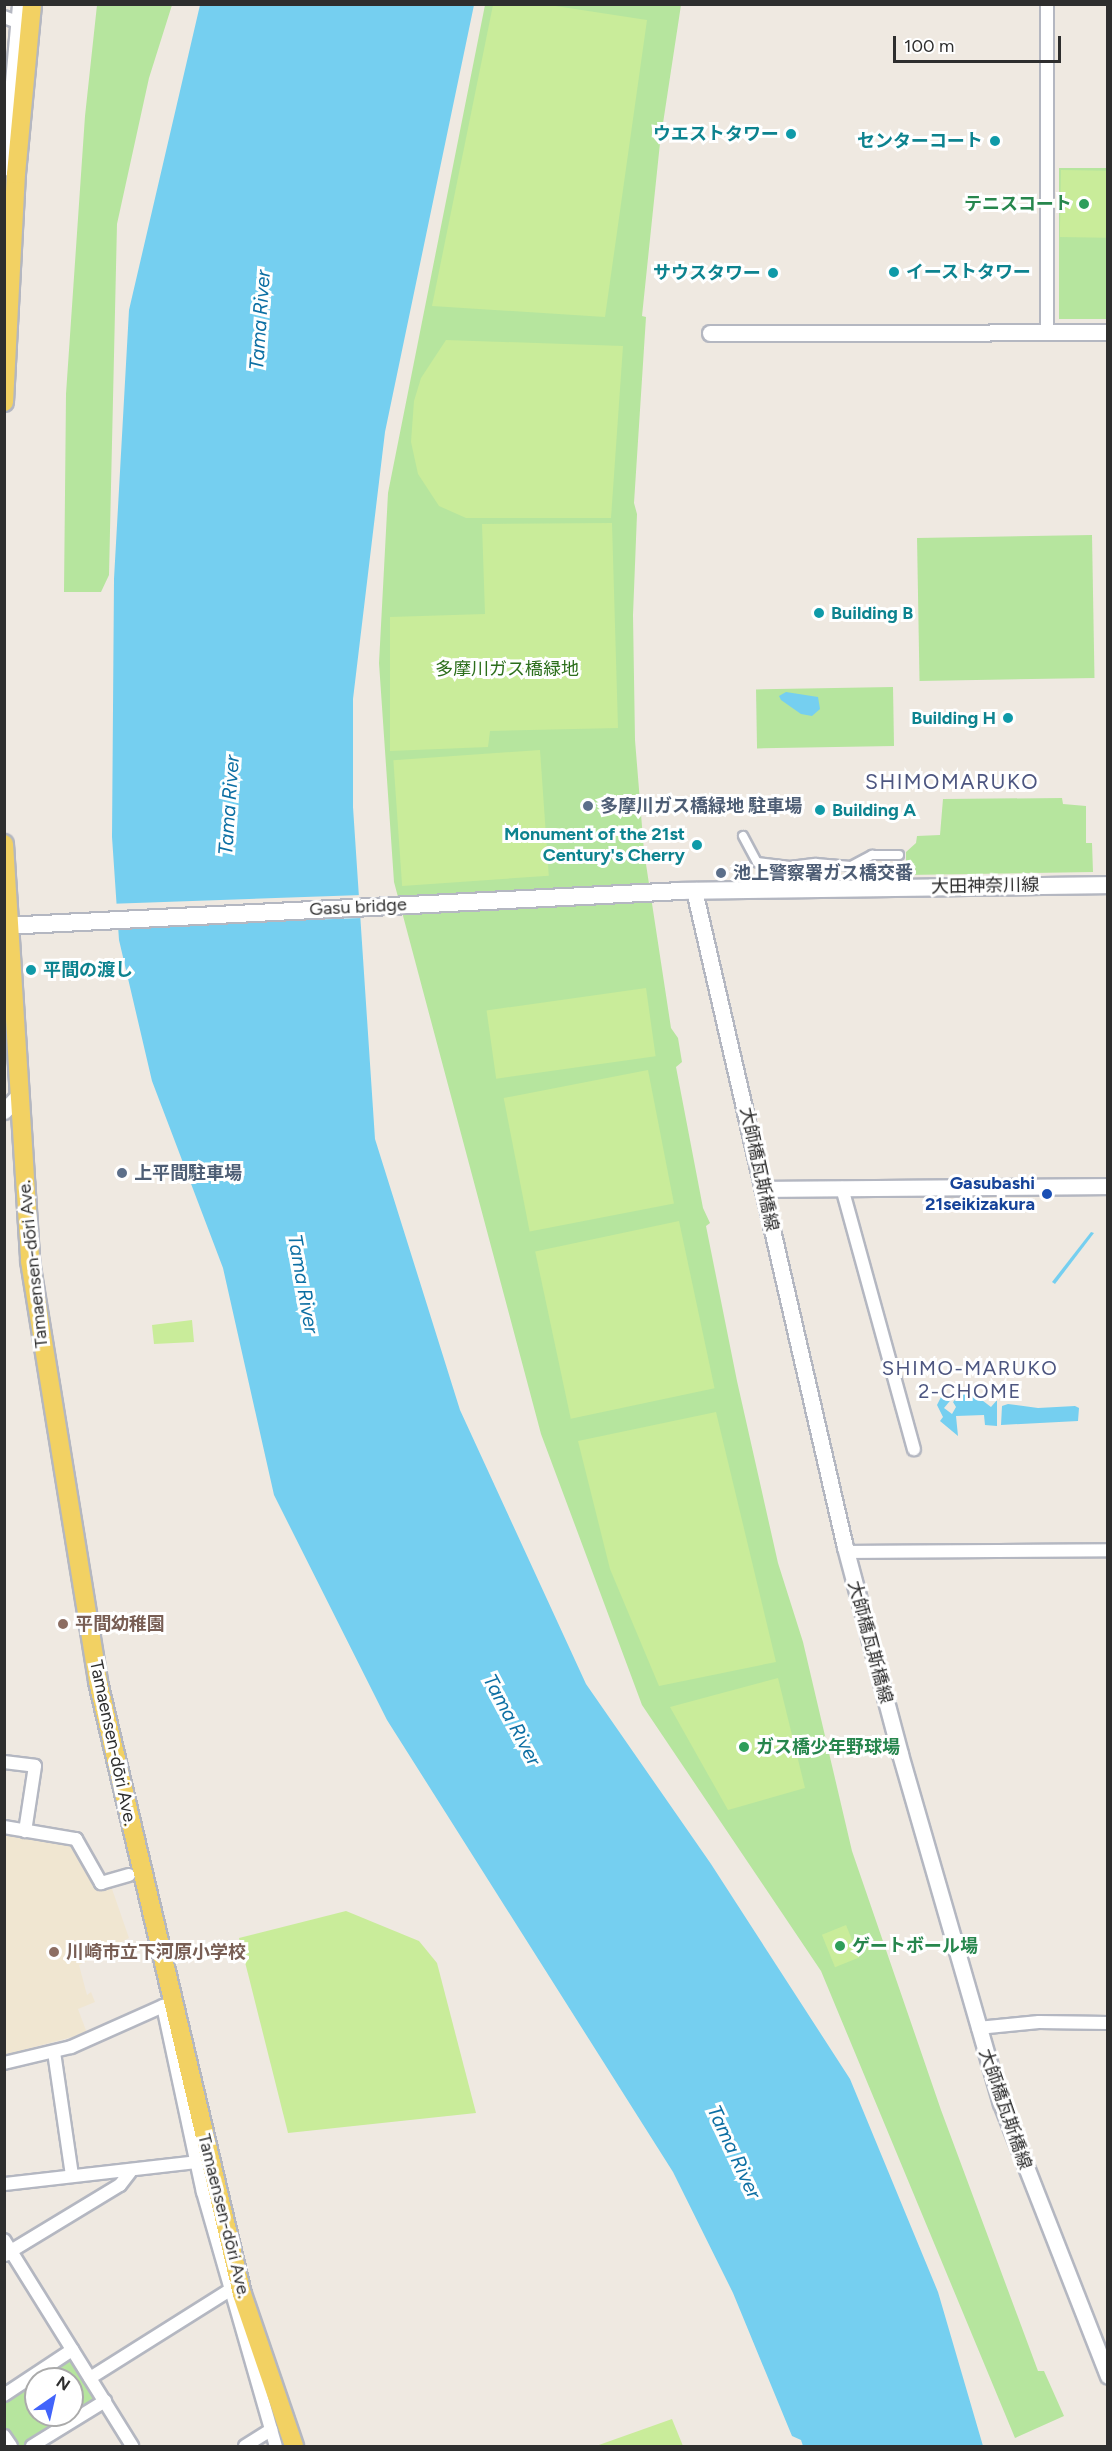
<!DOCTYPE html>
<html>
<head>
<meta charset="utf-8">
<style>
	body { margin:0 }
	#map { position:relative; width:1112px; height:2451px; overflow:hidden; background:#efe9e1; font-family:Figtree,"Noto Sans JP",sans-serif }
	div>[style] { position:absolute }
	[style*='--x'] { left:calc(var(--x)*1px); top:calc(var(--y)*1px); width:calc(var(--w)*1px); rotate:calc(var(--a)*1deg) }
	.education>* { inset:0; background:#f0e6d1 }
	.green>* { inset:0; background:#b6e59e; transform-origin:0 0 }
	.pitch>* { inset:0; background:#c9ec9a; transform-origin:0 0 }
	.water>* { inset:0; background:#75cff0 }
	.pier>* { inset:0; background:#efe9e1; transform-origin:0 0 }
	.roads { filter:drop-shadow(2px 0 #b4b7c1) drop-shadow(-2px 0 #b4b7c1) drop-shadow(0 2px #b4b7c1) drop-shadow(0 -2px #b4b7c1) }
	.pedestrian>* { height:8px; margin:-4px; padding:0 4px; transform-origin:4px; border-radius:4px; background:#fff }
	.minor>* { height:12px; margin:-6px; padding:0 6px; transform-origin:6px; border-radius:6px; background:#fff }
	.tertiary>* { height:15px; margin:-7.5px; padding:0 7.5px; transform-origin:7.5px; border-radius:7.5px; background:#fff }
	.secondary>* { height:16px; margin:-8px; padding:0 8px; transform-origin:8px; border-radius:8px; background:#fff }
	.primary>* { height:18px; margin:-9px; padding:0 9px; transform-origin:9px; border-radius:9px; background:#f2d163 }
	.dots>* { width:16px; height:16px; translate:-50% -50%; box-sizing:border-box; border:3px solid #fff; border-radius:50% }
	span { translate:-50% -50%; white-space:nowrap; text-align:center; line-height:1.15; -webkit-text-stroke:6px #fff; paint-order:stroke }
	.culture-label { font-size:18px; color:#0d838f; font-weight:700 }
	.right { translate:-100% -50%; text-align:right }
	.left { translate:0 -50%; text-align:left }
	.leisure-label { font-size:18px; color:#27864d; font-weight:700 }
	.park-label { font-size:18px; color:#2c6e1b }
	.service-label { font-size:18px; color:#4e5e75; font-weight:700 }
	.street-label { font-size:18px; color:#2e2e2e }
	.transit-label { font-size:18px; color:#164399; font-weight:700 }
	.education-label { font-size:18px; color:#785e54; font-weight:700 }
	.water-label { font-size:20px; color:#0d6fa3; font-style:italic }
	.neighbourhood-label { font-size:20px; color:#4d5680; letter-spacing:1.5px }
	.quarter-label { font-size:21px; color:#4d5680; letter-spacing:1.5px }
	.frame { position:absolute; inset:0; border:6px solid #2e2e2e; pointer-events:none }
	.north { position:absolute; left:24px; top:2367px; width:60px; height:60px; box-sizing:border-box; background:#fff; border:2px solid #ababab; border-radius:50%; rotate:34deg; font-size:16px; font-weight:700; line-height:24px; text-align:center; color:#2e2e2e }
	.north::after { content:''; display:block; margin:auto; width:21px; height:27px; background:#4264fb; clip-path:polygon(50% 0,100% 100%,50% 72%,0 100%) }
	.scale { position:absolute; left:893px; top:36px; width:168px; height:27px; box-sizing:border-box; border:3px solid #2e2e2e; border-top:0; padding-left:8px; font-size:18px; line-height:21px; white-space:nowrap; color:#2e2e2e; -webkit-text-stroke:4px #fff; paint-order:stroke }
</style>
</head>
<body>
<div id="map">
	<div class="education">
		<div style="clip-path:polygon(5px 1833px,72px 1846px,96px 1890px,111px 1886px,129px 1938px,79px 1965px,87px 1995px,91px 1992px,95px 2002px,78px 2009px,87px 2033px,5px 2055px)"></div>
	</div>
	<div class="green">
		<div style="clip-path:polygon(97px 5px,172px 5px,149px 78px,117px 224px,109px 575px,101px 592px,64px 592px,66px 394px,85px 116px)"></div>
		<div style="clip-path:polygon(485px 5px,681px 5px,660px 143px,642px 316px,646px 317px,634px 503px,637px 514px,633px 615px,635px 740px,644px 851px,671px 1028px,678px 1038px,682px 1062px,676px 1067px,703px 1208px,710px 1223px,706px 1226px,737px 1381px,778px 1563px,803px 1642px,852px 1851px,941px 2110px,1038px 2371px,1044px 2371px,1064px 2416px,1015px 2438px,821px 1971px,642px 1705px,541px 1434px,394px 882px,379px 663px,388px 493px)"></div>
		<div style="left:1059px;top:168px;width:48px;height:151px"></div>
		<div style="left:1092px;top:535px;width:143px;height:175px;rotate:89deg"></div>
		<div style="left:893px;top:687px;width:59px;height:137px;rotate:89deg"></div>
		<div style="clip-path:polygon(1062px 798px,1063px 804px,1086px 806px,1086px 843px,1092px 843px,1093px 872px,906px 875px,906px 852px,916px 843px,917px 836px,940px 835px,943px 799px)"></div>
		<div style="clip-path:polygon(67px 2361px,74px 2362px,95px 2395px,95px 2403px,26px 2446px,15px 2446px,5px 2431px,5px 2398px,36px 2379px,36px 2415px,72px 2415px,72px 2379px,37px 2379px)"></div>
	</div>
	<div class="pitch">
		<div style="clip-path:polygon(493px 5px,549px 5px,647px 20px,605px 317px,432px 306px)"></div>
		<div style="left:1061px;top:170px;width:46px;height:67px;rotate:1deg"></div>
		<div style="clip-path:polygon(446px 340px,623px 346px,611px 518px,466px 518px,439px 506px,418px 474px,411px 442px,414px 401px,421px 378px)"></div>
		<div style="clip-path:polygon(612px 523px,618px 728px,490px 731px,488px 747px,390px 751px,390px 617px,485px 614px,482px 524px)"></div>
		<div style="left:540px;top:750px;width:126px;height:147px;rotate:86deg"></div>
		<div style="left:646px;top:988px;width:69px;height:161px;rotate:82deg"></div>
		<div style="left:648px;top:1070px;width:136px;height:147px;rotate:79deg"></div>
		<div style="left:679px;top:1221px;width:171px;height:147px;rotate:78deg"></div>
		<div style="clip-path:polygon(192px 1320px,194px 1342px,154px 1344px,152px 1325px)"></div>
		<div style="clip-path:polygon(716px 1412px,776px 1662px,659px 1686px,610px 1569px,578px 1441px)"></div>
		<div style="clip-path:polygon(778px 1678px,805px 1788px,728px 1810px,670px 1707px)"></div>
		<div style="clip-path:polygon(346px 1911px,419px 1941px,437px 1963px,476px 2113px,288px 2133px,239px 1938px)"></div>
		<div style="left:846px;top:1925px;width:35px;height:26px;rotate:68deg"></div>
		<div style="clip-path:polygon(672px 2419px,683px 2446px,596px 2446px)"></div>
	</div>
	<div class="water">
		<div style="clip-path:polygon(200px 5px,474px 5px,385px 432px,353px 699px,353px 807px,375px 1139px,460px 1410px,586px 1684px,711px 1864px,850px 2079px,938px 2292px,983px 2446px,803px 2446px,801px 2440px,792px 2436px,733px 2293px,673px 2172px,387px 1720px,274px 1495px,223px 1268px,152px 1081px,119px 940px,112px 837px,114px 579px,129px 310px)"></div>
		<div style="clip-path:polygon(786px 692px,818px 697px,820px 709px,812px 716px,801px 714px,781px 700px,779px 696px)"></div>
		<div style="clip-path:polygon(1091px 1232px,1094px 1233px,1055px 1284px,1052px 1282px)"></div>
		<div style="clip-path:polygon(966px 1388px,991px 1407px,997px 1400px,997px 1426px,985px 1425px,984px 1415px,956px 1416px,958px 1436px,940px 1421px,943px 1417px,937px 1405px,941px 1397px,954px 1396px,944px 1408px,952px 1414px,956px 1407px,953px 1402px)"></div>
		<div style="clip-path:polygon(1008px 1404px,1038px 1408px,1075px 1406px,1079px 1408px,1078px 1421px,1001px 1425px,1002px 1406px)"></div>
	</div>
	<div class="pier">
		<div style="left:362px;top:895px;width:23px;height:248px;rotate:88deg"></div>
	</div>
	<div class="roads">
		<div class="pedestrian">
			<div style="--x:743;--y:836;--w:30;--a:62"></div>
			<div style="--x:757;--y:862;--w:33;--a:7"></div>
			<div style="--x:790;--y:866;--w:26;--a:-7"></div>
			<div style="--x:816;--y:863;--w:35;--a:5"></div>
			<div style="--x:851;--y:866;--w:24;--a:-28"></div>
			<div style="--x:872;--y:855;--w:27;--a:0"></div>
		</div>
		<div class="minor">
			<div style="--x:4;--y:17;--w:14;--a:21"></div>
			<div style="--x:4;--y:170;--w:167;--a:-84.8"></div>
			<div style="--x:1047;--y:332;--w:328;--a:-90"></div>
			<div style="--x:842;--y:1188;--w:271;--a:74.6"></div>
			<div style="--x:847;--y:1552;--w:261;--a:-0.4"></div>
			<div style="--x:4;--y:1762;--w:31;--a:7"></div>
			<div style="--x:35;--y:1766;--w:66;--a:98.7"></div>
			<div style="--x:4;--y:1827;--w:73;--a:9.5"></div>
			<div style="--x:76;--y:1839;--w:51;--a:60.4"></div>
			<div style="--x:101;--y:1883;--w:29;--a:-16"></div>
			<div style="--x:978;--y:2028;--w:61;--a:-5.6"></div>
			<div style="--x:1039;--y:2022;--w:69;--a:0.8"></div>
			<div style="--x:54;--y:2052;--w:125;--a:81.7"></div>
			<div style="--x:4;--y:2063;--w:69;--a:-13.4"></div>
			<div style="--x:71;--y:2047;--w:101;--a:-24"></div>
			<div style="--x:163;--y:2006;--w:190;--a:77.9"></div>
			<div style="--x:203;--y:2192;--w:264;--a:74"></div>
			<div style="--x:4;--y:2184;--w:194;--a:-6.5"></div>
			<div style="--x:4;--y:2240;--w:243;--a:58.1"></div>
			<div style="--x:11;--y:2251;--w:127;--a:-31.2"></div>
			<div style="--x:120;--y:2185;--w:16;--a:-52"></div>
			<div style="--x:90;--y:2378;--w:165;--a:-32.2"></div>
			<div style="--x:4;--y:2395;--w:82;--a:-33.5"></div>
			<div style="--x:4;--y:2436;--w:12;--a:55"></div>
			<div style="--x:32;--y:2446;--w:86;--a:-31.7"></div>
			<div style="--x:245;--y:2446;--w:31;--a:-32"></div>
		</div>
		<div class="tertiary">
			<div style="--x:710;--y:333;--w:398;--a:-0.1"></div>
			<div style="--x:694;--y:890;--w:674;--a:77.06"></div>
			<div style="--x:845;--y:1547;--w:214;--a:75.1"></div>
			<div style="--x:900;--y:1754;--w:363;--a:73.9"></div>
			<div style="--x:1001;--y:2103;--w:293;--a:68.6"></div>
			<div style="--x:4;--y:1111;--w:19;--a:-47"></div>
			<div style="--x:763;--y:1189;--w:345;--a:-0.5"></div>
			<div style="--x:4;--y:2253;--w:7;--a:-16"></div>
		</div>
		<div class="secondary">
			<div style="--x:4;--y:926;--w:679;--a:-2.96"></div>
			<div style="--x:682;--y:891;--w:426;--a:-0.8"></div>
		</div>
		<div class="primary">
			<div style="--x:4;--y:402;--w:228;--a:-87"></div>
			<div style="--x:16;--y:174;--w:171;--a:-84.6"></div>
			<div style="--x:4;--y:844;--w:418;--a:86.4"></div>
			<div style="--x:30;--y:1261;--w:426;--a:80.8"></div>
			<div style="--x:98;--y:1682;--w:629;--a:76.76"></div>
			<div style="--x:242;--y:2294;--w:161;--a:71.1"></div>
		</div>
	</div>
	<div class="dots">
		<div style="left:791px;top:134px;background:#0f9aa8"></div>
		<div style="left:995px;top:141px;background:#0f9aa8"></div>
		<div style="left:1084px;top:204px;background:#2e9e5b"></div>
		<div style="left:894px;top:272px;background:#0f9aa8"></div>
		<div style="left:773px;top:273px;background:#0f9aa8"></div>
		<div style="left:819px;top:613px;background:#0f9aa8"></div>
		<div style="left:1008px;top:718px;background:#0f9aa8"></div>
		<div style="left:588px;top:806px;background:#5c6f8a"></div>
		<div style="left:820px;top:810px;background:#0f9aa8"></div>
		<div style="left:697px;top:845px;background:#0f9aa8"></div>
		<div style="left:721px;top:873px;background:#5c6f8a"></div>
		<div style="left:31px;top:970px;background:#0f9aa8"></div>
		<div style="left:122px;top:1173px;background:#5c6f8a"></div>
		<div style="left:1047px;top:1194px;background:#1a4fb4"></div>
		<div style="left:63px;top:1624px;background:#8d6e63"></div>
		<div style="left:744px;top:1747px;background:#2e9e5b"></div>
		<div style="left:840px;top:1946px;background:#2e9e5b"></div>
		<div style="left:54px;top:1952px;background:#8d6e63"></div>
	</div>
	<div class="culture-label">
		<span class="right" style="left:779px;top:134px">ウエストタワー</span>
		<span class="right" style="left:983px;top:141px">センターコート</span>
		<span class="left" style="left:906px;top:272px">イーストタワー</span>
		<span class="right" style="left:761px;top:273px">サウスタワー</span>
		<span class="left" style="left:831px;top:613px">Building B</span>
		<span class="right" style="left:996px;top:718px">Building H</span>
		<span class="left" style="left:832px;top:810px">Building A</span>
		<span class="right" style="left:685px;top:845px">Monument of the 21st<br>Century's Cherry</span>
		<span class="left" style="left:43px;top:970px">平間の渡し</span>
	</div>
	<div class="leisure-label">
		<span class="right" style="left:1072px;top:204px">テニスコート</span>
		<span class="left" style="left:756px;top:1747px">ガス橋少年野球場</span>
		<span class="left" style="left:852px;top:1946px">ゲートボール場</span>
	</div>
	<div class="park-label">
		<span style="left:507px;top:669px">多摩川ガス橋緑地</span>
	</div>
	<div class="service-label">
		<span class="left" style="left:600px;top:806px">多摩川ガス橋緑地 駐車場</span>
		<span class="left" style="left:733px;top:873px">池上警察署ガス橋交番</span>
		<span class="left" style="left:134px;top:1173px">上平間駐車場</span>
	</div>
	<div class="street-label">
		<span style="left:985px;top:886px;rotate:-1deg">大田神奈川線</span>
		<span style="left:358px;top:907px;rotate:-3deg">Gasu bridge</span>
		<span style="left:759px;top:1169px;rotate:78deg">大師橋瓦斯橋線</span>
		<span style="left:33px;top:1264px;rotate:-96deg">Tamaensen-dōri Ave.</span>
		<span style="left:870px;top:1642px;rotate:75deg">大師橋瓦斯橋線</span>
		<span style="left:113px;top:1743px;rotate:78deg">Tamaensen-dōri Ave.</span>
		<span style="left:1005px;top:2109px;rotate:71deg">大師橋瓦斯橋線</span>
		<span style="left:224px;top:2216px;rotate:76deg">Tamaensen-dōri Ave.</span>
	</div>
	<div class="transit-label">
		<span class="right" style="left:1035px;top:1194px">Gasubashi<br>21seikizakura</span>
	</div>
	<div class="education-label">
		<span class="left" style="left:75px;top:1624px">平間幼稚園</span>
		<span class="left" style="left:66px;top:1952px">川崎市立下河原小学校</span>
	</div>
	<div class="water-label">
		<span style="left:260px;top:320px;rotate:-86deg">Tama River</span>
		<span style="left:229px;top:805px;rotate:-86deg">Tama River</span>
		<span style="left:303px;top:1284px;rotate:80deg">Tama River</span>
		<span style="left:512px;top:1720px;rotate:62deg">Tama River</span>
		<span style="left:734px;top:2152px;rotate:65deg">Tama River</span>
	</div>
	<div class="neighbourhood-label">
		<span style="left:970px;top:1380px">SHIMO-MARUKO<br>2-CHOME</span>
	</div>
	<div class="quarter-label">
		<span style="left:952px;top:782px">SHIMOMARUKO</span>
	</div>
	<div class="frame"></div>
	<div class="north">N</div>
	<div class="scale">100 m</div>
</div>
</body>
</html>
